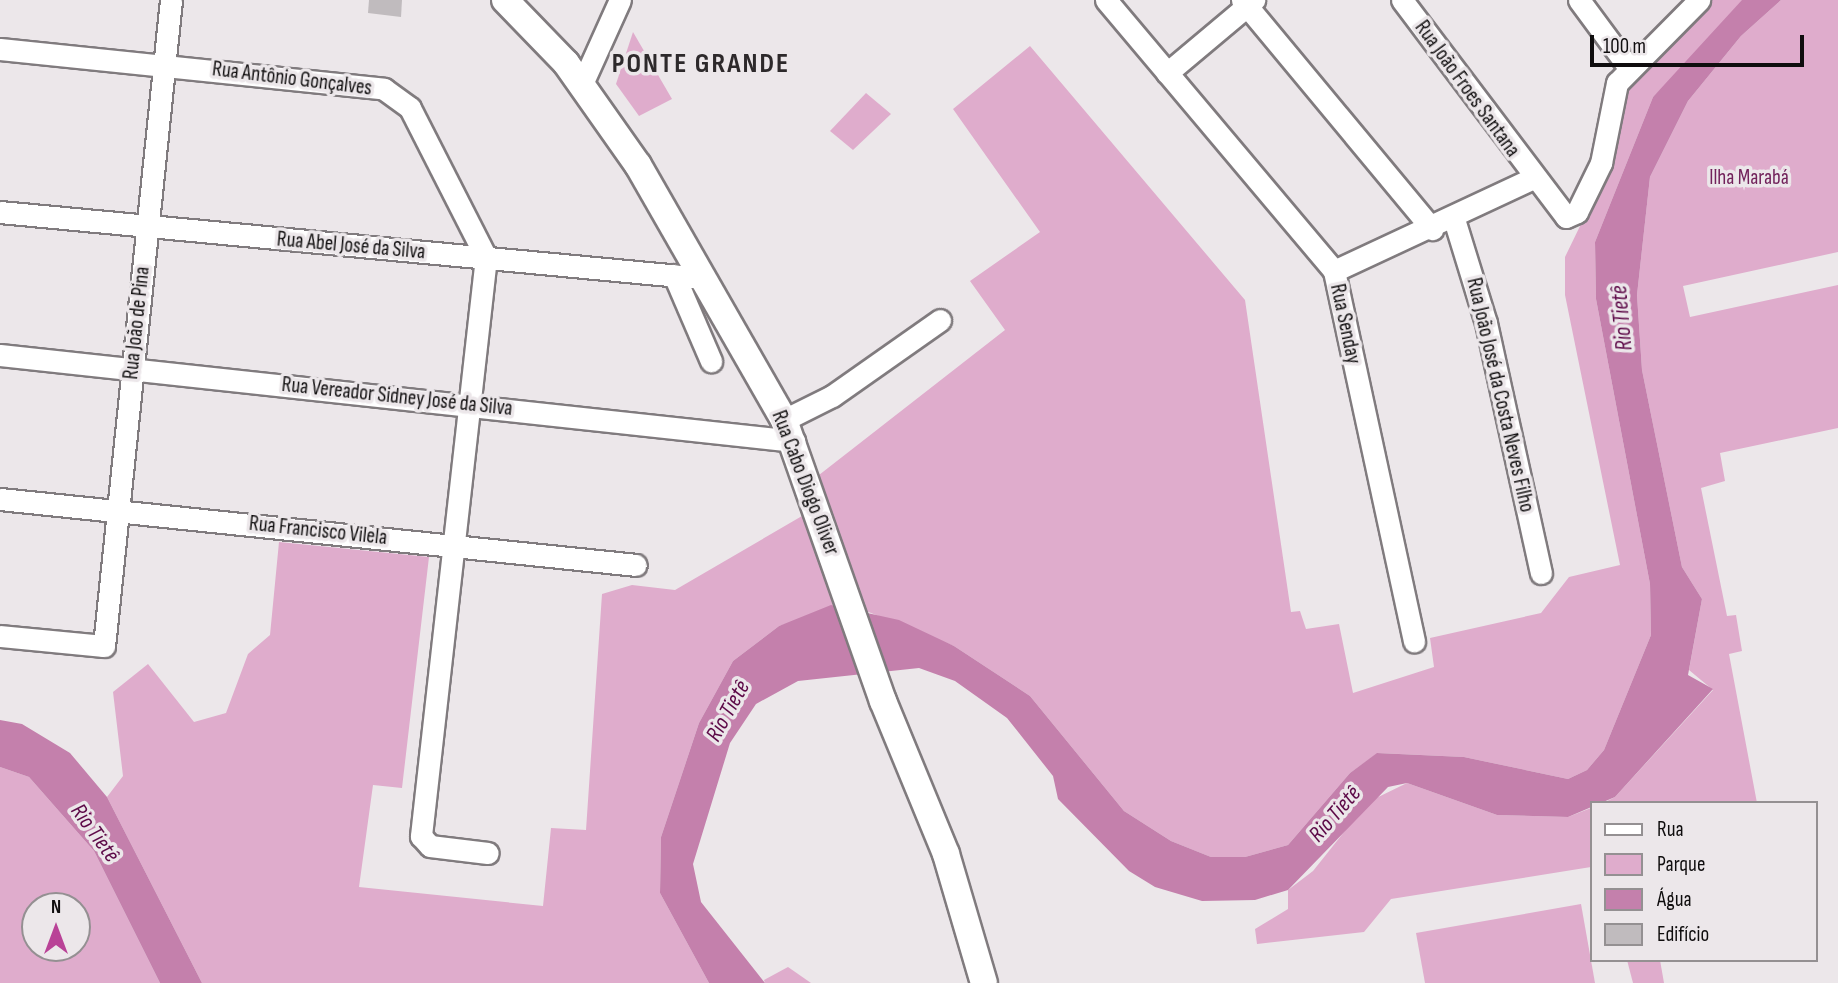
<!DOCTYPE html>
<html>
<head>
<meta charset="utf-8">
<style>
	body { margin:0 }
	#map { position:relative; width:1838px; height:983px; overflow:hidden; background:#ece7ea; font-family:"Sofia Sans Condensed",sans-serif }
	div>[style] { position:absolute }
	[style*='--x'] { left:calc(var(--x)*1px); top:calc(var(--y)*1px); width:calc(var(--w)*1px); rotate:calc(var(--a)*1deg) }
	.green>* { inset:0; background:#dfaccc }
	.water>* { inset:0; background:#c480ac }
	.building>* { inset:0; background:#c0bbbe }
	.roads { filter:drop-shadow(2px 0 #807b7e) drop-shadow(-2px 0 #807b7e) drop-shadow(0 2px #807b7e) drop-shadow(0 -2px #807b7e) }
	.minor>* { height:21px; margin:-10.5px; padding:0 10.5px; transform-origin:10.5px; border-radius:10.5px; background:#fff }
	.major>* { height:26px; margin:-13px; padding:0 13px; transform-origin:13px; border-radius:13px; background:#fff }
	span { translate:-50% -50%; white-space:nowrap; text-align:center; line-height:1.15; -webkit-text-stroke:7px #ece7ea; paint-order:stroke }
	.street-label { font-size:21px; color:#0f0d0e }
	.park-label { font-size:21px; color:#72225b }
	.water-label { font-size:23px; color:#5d0a48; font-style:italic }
	.district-label { font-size:28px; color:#2d292b; font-weight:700; letter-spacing:2px }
	.legend { position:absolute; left:1590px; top:801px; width:228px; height:161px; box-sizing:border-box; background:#ece7ea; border:2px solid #949092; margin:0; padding:9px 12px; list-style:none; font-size:21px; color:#0f0d0e }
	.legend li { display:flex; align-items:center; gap:14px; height:35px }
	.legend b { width:35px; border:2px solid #949092 }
	.north { position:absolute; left:21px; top:892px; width:70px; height:70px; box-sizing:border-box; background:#ece7ea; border:2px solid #949092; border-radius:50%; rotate:0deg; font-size:19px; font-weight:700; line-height:28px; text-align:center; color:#0f0d0e }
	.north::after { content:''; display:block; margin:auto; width:24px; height:32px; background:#b94297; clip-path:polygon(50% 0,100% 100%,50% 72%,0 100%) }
	.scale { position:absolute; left:1590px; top:35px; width:214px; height:32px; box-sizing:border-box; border:4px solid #0f0d0e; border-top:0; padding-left:9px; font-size:21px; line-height:24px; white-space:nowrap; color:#0f0d0e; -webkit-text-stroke:5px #ece7ea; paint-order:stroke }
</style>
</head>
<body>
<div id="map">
	<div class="green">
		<div style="clip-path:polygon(1706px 0,1751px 0,1653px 97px,1595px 242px,1596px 299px,1650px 584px,1651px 635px,1604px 750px,1587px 770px,1568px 779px,1464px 757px,1378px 753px,1350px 773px,1288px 845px,1245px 857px,1211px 857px,1171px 841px,1124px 811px,1030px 696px,954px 646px,866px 611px,819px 475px,1005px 330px,970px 281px,1040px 232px,953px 109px,1030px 46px,1245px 300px,1291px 612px,1300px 611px,1306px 629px,1339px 624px,1353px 693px,1434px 667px,1430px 638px,1541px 613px,1569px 577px,1620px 565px,1565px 295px,1565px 257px,1615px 154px,1629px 84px)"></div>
		<div style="clip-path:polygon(1781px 0,1838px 0,1838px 252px,1683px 286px,1690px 317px,1838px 285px,1838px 428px,1720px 453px,1725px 481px,1701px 488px,1727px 616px,1736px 615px,1742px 651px,1729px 654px,1757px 803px,1603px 803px,1615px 797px,1713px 690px,1689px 670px,1702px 599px,1682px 567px,1642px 370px,1637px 295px,1650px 177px,1688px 101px,1741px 36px)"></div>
		<div style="clip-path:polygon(633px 32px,672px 99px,639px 116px,616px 84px)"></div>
		<div style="clip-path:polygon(866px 93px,891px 114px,853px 150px,830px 131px)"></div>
		<div style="clip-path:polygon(802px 516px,841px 607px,779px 626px,733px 661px,699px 723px,661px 837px,660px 893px,709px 983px,202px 983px,107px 797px,123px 776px,113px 692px,148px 664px,194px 722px,226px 713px,248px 654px,270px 635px,279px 542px,429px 557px,402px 788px,373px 785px,359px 887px,543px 906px,551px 828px,586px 830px,602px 594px,632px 585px,675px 590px)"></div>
		<div style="clip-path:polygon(evenodd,0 767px,29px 777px,94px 851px,160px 983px,0 983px,0 767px,35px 906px,77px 906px,77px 948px,35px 948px,35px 906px)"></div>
		<div style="clip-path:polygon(1407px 783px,1497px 815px,1568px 817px,1591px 808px,1591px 867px,1391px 899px,1364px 932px,1257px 944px,1255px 929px,1288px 909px,1288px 890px,1313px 871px,1368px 802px)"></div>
		<div style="clip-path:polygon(1581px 904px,1595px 983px,1425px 983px,1416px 933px)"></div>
		<div style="clip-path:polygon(1627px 960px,1660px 960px,1664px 983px,1633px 983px)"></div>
		<div style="clip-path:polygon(788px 967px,811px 983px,765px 983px,764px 980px)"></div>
	</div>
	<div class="water">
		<div style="clip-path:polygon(1742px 0,1781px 0,1741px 36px,1688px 101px,1650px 177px,1637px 295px,1642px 370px,1682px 567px,1702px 599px,1688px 675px,1713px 689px,1615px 797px,1568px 817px,1497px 815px,1407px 783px,1388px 787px,1288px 890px,1255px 900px,1202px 901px,1155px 887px,1129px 871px,1058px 799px,1053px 776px,1007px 718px,955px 681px,919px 668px,798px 681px,756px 704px,730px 743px,693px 864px,701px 902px,765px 983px,709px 983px,660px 893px,661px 837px,699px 723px,733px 661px,779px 626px,831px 605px,899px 620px,954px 646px,1030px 696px,1124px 811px,1171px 841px,1211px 857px,1245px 857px,1288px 845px,1350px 773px,1377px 753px,1464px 757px,1568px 779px,1587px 770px,1604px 750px,1651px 635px,1650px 584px,1596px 299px,1595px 242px,1653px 97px)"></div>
		<div style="clip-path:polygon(0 720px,22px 724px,70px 753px,107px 797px,202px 983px,160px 983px,94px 851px,29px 777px,0 767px)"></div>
	</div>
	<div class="building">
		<div style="clip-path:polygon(369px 0,402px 0,401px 17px,368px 13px)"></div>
	</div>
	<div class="roads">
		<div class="minor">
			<div style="--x:1106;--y:0;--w:354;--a:49.9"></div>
			<div style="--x:1334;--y:271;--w:379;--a:77.8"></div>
			<div style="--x:1242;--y:0;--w:298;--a:50.3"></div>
			<div style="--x:1402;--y:0;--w:272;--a:52.9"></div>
			<div style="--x:1566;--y:217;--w:12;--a:-24"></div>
			<div style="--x:1577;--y:212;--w:55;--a:-63.9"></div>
			<div style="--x:1601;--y:163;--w:82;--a:-78.7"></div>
			<div style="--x:1617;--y:83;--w:117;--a:-45.3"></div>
			<div style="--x:1579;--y:0;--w:86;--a:53.5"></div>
			<div style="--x:0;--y:49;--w:386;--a:5.9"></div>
			<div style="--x:384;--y:89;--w:32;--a:36"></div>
			<div style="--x:410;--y:108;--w:167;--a:63"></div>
			<div style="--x:1167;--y:73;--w:114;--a:-40"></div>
			<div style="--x:582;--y:84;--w:92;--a:-65.7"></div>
			<div style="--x:0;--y:212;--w:704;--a:5.38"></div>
			<div style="--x:1454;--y:219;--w:109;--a:72.9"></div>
			<div style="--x:1486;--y:323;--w:256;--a:77.6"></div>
			<div style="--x:486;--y:257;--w:583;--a:96.41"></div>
			<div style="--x:421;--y:836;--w:13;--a:48"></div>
			<div style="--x:430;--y:846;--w:58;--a:6.9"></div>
			<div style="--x:1334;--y:271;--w:220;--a:-25"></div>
			<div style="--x:674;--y:275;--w:94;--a:66.7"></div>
			<div style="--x:0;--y:355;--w:799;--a:6.18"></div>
			<div style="--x:784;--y:420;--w:54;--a:-26.6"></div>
			<div style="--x:832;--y:396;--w:132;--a:-35.1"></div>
			<div style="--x:0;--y:499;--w:639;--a:5.92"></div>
			<div style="--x:0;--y:636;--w:104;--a:5.5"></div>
			<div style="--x:104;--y:646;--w:649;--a:-84.08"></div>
		</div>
		<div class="major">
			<div style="--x:505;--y:0;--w:88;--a:45.9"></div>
			<div style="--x:566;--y:63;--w:125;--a:54.8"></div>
			<div style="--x:638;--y:165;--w:294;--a:60.2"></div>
			<div style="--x:784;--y:420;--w:298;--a:70.6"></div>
			<div style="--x:883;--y:701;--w:165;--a:67.6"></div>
			<div style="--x:946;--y:854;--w:134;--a:73.6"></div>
		</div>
	</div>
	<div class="street-label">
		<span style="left:292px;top:79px;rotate:7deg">Rua Antônio Gonçalves</span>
		<span style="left:1467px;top:89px;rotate:54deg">Rua João Froes Santana</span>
		<span style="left:351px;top:246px;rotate:5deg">Rua Abel José da Silva</span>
		<span style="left:137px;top:323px;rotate:-84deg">Rua João de Pina</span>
		<span style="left:1345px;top:324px;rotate:78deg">Rua Senday</span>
		<span style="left:1500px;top:395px;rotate:77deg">Rua João José da Costa Neves Filho</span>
		<span style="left:397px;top:397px;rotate:6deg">Rua Vereador Sidney José da Silva</span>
		<span style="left:805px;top:483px;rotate:69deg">Rua Cabo Diogo Oliver</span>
		<span style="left:318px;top:531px;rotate:6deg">Rua Francisco Vilela</span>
	</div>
	<div class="park-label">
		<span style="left:1749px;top:178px">Ilha Marabá</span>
	</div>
	<div class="water-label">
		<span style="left:1622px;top:318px;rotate:-95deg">Rio Tietê</span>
		<span style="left:728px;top:711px;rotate:-61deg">Rio Tietê</span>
		<span style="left:1335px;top:814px;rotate:-49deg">Rio Tietê</span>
		<span style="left:95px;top:833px;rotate:54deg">Rio Tietê</span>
	</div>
	<div class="district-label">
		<span style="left:701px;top:64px">PONTE GRANDE</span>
	</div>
	<ul class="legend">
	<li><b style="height:9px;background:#fff"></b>Rua</li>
	<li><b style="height:19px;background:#dfaccc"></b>Parque</li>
	<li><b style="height:19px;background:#c480ac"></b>Água</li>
	<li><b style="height:19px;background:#c0bbbe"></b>Edifício</li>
	</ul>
	<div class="north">N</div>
	<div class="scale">100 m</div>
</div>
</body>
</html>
